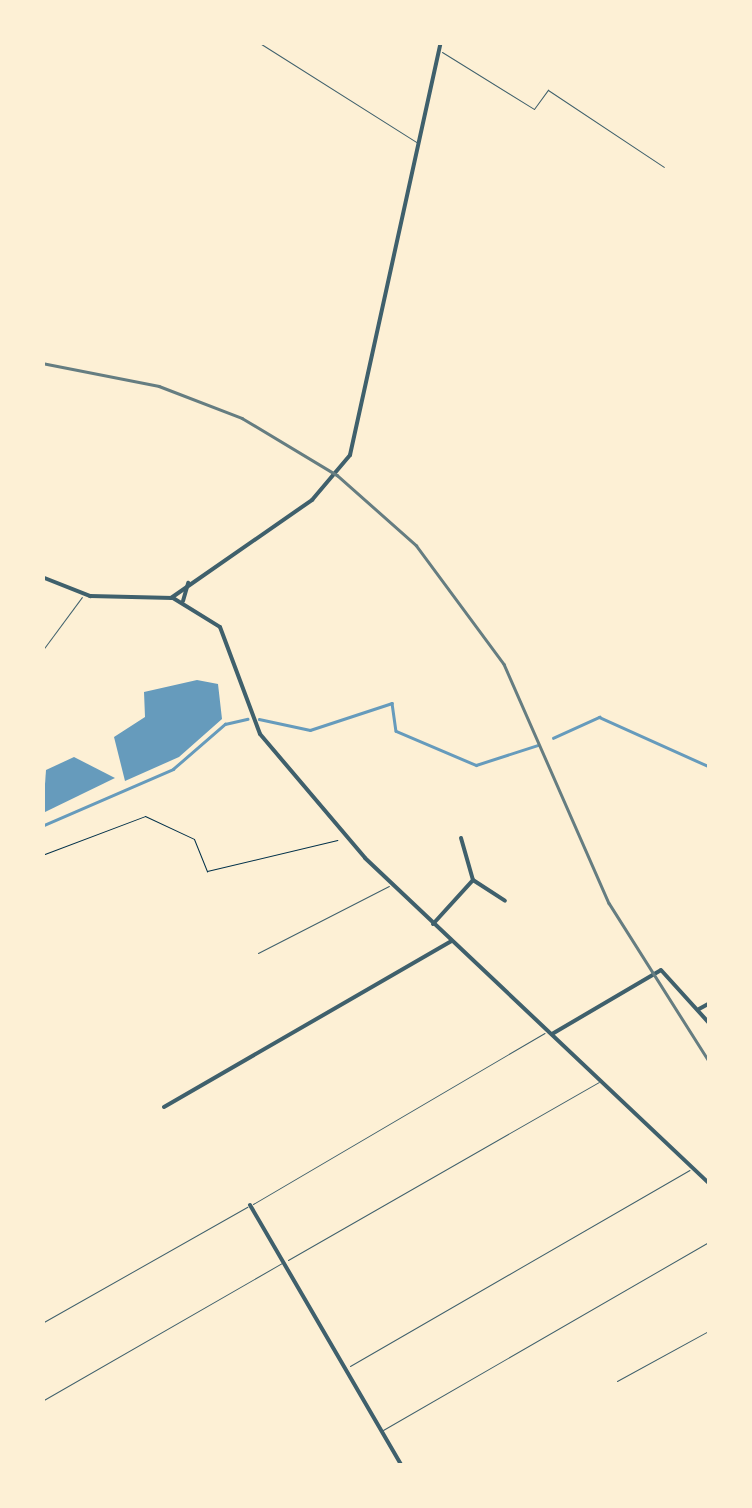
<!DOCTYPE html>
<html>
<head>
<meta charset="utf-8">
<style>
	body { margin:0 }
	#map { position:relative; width:752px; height:1508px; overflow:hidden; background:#fdf0d5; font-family:Manrope,sans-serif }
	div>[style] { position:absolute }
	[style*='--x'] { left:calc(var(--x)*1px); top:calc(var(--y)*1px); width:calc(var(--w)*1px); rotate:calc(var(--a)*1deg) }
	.water>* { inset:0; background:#669bbc }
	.stream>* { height:2.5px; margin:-1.25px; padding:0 1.25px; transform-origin:1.25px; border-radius:1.25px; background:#669bbc }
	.path>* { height:1px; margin:-0.5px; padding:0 0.5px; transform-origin:0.5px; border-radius:0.5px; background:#003049 }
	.service>* { height:1px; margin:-0.5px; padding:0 0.5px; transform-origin:0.5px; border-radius:0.5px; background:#3f606c }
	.minor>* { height:4px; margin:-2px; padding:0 2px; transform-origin:2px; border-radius:2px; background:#3f606c }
	.tertiary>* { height:4px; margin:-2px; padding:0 2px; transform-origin:2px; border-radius:2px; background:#3f606c }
	.rail>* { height:2.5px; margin:-1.25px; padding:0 1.25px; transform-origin:1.25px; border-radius:1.25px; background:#657d81 }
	span { translate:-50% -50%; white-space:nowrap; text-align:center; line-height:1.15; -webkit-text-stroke:8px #fdf0d5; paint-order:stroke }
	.frame { position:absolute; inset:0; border:45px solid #fdf0d5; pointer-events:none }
</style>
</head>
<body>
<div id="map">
	<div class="water">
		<div style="clip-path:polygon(197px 680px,218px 684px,222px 719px,179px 757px,125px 781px,114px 737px,145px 717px,144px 692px)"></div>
		<div style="clip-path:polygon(74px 757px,115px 778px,43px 813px,46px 770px)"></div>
	</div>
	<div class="stream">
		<div style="--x:259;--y:719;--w:52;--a:12.2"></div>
		<div style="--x:310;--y:730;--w:86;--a:-18.2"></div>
		<div style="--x:392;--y:703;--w:28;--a:82"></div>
		<div style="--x:396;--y:731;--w:87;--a:23"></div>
		<div style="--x:476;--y:765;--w:65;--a:-17.9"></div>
		<div style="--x:553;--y:738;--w:51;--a:-24.5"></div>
		<div style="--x:599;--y:717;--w:122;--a:24.2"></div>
		<div style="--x:42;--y:826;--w:143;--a:-23.5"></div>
		<div style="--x:173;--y:769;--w:69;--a:-40.9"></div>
		<div style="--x:225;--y:724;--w:23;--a:-13"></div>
	</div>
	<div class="path">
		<div style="--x:42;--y:855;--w:110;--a:-20.7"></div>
		<div style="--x:145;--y:816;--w:54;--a:25.1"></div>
		<div style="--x:194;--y:839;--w:35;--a:68"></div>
		<div style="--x:207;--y:871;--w:134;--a:-13.4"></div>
	</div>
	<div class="service">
		<div style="--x:258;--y:42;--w:187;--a:32.3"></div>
		<div style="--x:442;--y:52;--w:108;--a:31.8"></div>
		<div style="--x:534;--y:109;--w:24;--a:-54"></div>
		<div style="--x:548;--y:90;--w:139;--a:33.6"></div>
		<div style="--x:42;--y:651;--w:67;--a:-53.5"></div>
		<div style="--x:258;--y:953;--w:147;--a:-27.1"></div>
		<div style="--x:253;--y:1204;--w:338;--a:-30.4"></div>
		<div style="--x:288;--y:1260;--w:358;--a:-29.8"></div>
		<div style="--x:42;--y:1323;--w:236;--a:-29.5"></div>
		<div style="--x:350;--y:1366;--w:392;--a:-30"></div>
		<div style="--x:617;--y:1381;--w:106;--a:-28.7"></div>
		<div style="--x:42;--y:1401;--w:277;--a:-29.9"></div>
		<div style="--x:383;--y:1430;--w:378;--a:-30"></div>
	</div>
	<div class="minor">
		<div style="--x:171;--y:598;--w:172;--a:-34.8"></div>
		<div style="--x:312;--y:500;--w:59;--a:-49.8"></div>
		<div style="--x:350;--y:455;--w:423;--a:-77.6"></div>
		<div style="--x:183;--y:601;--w:19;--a:-74"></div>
		<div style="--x:461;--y:838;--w:44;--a:74.1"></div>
		<div style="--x:433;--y:924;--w:59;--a:-47.7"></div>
		<div style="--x:473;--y:880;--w:38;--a:33"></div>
		<div style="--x:699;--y:1009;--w:13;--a:-29"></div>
		<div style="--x:552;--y:1034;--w:126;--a:-30.4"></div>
		<div style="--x:661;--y:970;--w:73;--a:47.8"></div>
		<div style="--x:164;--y:1107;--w:332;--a:-30"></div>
		<div style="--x:250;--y:1205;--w:302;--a:59.8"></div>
	</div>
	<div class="tertiary">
		<div style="--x:42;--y:577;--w:52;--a:21.6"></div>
		<div style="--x:90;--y:596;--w:83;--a:1.4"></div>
		<div style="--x:173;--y:598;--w:55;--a:31.7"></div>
		<div style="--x:220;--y:627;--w:114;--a:69.5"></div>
		<div style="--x:260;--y:734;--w:162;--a:49.7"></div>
		<div style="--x:365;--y:858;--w:475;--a:43.4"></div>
	</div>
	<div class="rail">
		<div style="--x:42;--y:363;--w:119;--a:11.1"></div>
		<div style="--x:159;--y:386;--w:89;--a:21.1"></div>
		<div style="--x:242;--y:418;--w:111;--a:31"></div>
		<div style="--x:337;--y:475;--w:106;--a:41.5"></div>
		<div style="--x:416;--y:545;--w:148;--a:53.5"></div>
		<div style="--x:504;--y:664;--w:261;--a:66.3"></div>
		<div style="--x:609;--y:903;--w:189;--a:57.7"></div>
	</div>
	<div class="frame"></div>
</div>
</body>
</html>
